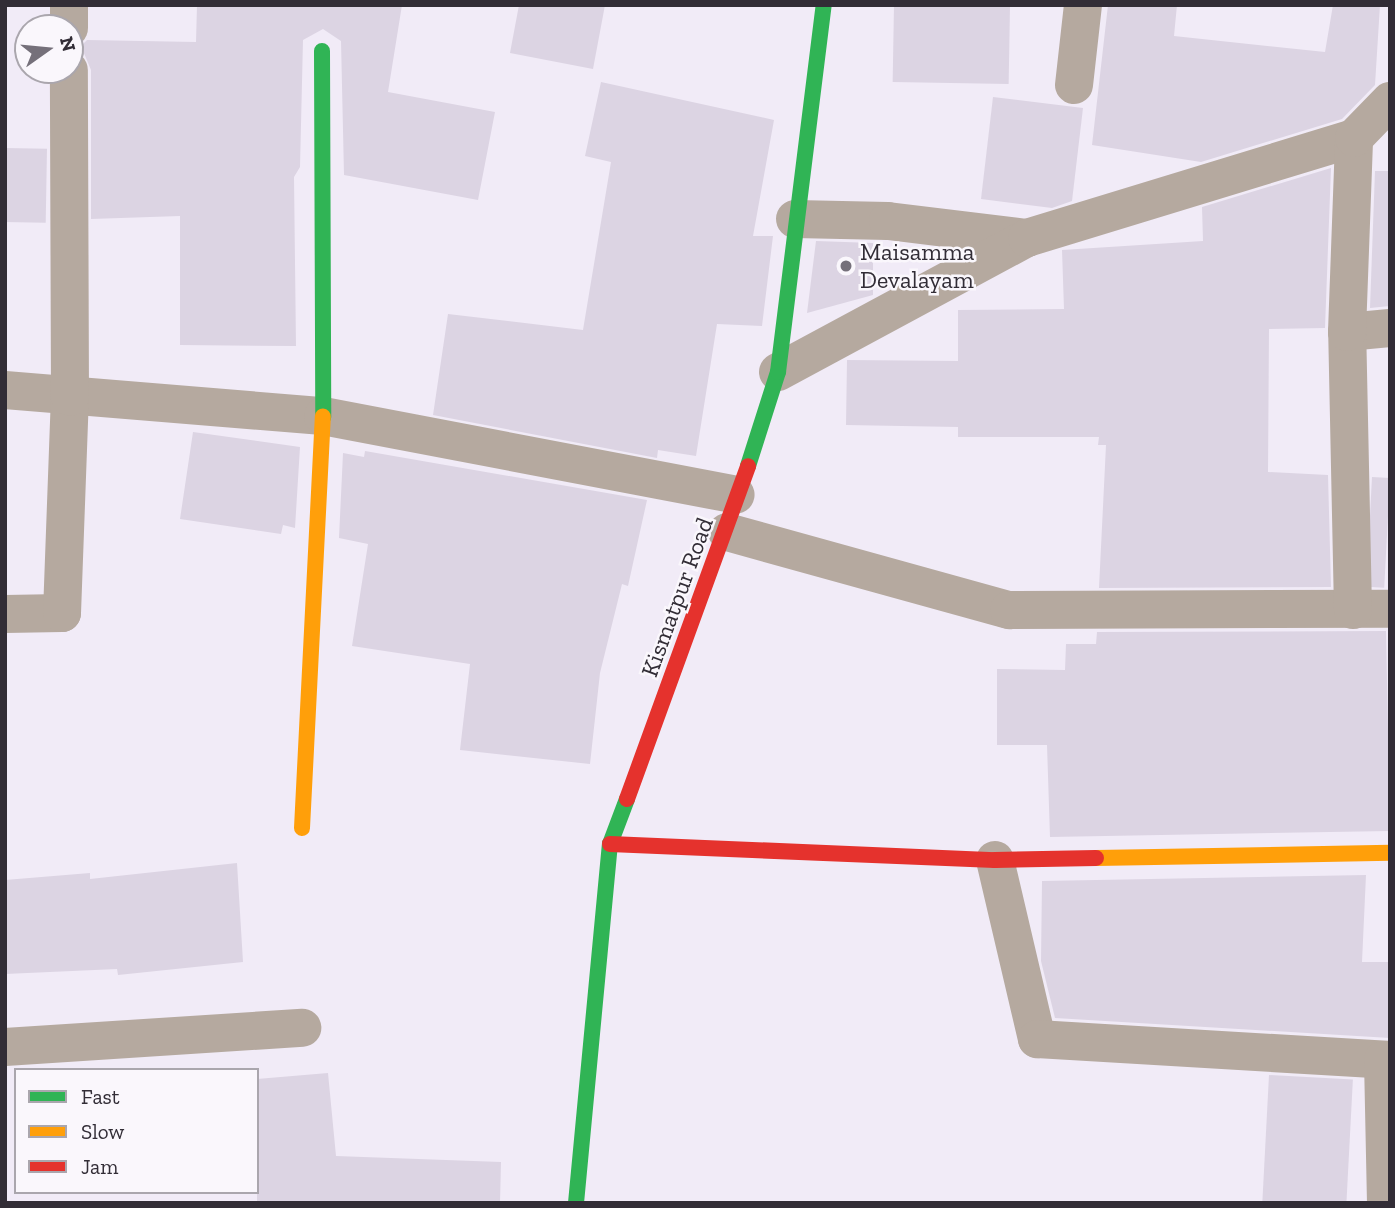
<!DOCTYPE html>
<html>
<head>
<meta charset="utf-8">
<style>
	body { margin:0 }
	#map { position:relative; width:1395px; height:1208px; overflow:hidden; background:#f1ebf7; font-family:"Zilla Slab",serif }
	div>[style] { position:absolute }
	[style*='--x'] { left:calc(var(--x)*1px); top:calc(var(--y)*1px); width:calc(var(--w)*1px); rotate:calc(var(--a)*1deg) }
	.building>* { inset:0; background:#dcd4e3; transform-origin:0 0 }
	.street>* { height:38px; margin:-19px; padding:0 19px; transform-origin:19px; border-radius:19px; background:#b5a99f }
	.fast>* { height:16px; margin:-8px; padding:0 8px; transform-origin:8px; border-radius:8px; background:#30b455 }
	.slow>* { height:16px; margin:-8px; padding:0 8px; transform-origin:8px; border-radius:8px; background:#ff9f0a }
	.jam>* { height:16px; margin:-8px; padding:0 8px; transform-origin:8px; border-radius:8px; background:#e5322d }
	.dots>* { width:19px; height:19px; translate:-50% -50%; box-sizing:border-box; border:4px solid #faf7fc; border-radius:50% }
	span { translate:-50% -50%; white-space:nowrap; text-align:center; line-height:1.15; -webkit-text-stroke:5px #faf7fc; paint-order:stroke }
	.poi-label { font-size:24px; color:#322d36 }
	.left { translate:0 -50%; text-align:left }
	.street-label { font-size:24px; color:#322d36 }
	.frame { position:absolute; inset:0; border:7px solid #322d36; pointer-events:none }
	.legend { position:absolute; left:14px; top:1068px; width:245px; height:126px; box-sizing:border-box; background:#faf7fc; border:2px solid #aaa6ad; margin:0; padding:9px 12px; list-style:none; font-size:21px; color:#322d36 }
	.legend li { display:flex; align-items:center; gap:14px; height:35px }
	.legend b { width:35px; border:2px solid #aaa6ad }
	.north { position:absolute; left:14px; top:14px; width:70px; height:70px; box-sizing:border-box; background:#faf7fc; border:2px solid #aaa6ad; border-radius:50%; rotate:75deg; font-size:19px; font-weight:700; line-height:28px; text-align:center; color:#322d36 }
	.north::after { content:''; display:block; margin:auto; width:24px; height:32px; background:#75707a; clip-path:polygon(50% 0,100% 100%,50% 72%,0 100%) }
</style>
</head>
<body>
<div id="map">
	<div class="building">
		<div style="clip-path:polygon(197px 5px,402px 5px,388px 92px,495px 112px,478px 200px,344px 175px,341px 41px,323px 29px,303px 40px,300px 167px,294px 177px,296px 346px,180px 345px,180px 216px,91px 219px,91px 70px,81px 46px,87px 40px,196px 42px)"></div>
		<div style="clip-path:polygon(519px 5px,605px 5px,593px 69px,510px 53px)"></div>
		<div style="left:894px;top:5px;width:116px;height:77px;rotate:1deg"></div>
		<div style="clip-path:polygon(1108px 5px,1177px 5px,1174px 36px,1325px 52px,1333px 5px,1380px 5px,1375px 85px,1342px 119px,1201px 162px,1092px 145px)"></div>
		<div style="clip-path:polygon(601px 82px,774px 120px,753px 236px,773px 236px,762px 326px,717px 324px,696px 456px,658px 450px,657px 458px,433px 415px,448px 314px,583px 330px,611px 162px,585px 156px)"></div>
		<div style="clip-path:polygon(993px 97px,1083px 108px,1072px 201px,1052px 208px,981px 199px)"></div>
		<div style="left:5px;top:148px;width:42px;height:74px;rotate:1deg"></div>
		<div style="clip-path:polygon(1331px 168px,1325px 328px,1269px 329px,1268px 472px,1328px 475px,1331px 587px,1099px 588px,1106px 445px,1098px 445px,1099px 437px,958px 437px,958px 427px,846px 425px,847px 360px,958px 361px,958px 310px,1064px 309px,1062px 250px,1203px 241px,1202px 207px)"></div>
		<div style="clip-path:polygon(1375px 171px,1390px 171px,1390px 306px,1370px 308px)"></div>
		<div style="clip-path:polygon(816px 241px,873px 243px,873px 295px,807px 313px)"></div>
		<div style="clip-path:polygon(193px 432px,300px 447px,295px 528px,283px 525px,281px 534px,180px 519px)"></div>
		<div style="clip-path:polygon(365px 451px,647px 500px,628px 586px,622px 584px,600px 673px,590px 764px,460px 750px,470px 664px,352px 646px,368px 544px,339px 538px,343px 453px,364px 457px)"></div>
		<div style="left:1372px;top:477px;width:18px;height:110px;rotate:3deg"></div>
		<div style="clip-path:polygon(1386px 631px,1390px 831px,1050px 837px,1047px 745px,997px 745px,997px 669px,1065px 670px,1066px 644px,1096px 644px,1097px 632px)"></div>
		<div style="clip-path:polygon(237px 863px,243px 962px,118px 975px,117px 969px,5px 974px,5px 880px,90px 873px,90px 879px)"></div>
		<div style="clip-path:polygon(1366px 875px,1362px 962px,1390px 962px,1390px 1038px,1055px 1018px,1041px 961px,1042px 881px)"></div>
		<div style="clip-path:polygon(328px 1073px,336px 1156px,501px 1162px,500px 1203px,257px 1203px,257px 1079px)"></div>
		<div style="left:1269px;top:1075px;width:84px;height:128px;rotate:3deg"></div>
	</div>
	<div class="street">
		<div style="--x:69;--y:5;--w:23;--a:90"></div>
		<div style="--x:1074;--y:85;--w:81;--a:-83.6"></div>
		<div style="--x:795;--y:219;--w:93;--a:1.2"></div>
		<div style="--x:888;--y:221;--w:140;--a:7"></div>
		<div style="--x:1347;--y:332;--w:43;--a:-5.3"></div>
		<div style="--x:778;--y:372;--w:283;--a:-28.3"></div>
		<div style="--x:1027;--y:238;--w:342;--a:-17"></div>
		<div style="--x:5;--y:390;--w:319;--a:4.7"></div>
		<div style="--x:323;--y:416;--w:420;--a:10.8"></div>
		<div style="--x:727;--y:532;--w:293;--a:15.5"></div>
		<div style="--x:1009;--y:610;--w:381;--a:-0.2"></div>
		<div style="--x:1353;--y:610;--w:278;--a:-91.2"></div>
		<div style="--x:1347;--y:332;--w:194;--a:-87.9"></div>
		<div style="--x:1354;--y:138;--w:52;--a:-45.8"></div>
		<div style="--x:5;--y:614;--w:57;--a:-1"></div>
		<div style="--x:62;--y:613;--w:216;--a:-87.9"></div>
		<div style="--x:70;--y:397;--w:327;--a:-90.2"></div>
		<div style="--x:995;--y:860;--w:184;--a:76.8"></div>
		<div style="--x:1037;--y:1039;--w:354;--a:3.4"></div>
		<div style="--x:5;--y:1047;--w:298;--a:-3.7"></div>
		<div style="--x:1383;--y:1060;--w:143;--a:88.8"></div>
	</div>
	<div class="fast">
		<div style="--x:322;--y:51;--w:366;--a:89.8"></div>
		<div style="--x:748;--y:466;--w:99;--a:-72.3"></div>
		<div style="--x:778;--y:372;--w:370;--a:-82.9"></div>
		<div style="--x:576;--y:1203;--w:361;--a:-84.6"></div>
		<div style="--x:610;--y:844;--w:48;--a:-69.3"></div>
	</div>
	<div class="slow">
		<div style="--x:302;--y:828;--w:412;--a:-87.1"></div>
		<div style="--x:1096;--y:858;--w:294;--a:-1"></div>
	</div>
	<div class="jam">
		<div style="--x:627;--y:799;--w:354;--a:-70"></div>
		<div style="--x:610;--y:844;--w:385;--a:2.4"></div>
		<div style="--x:995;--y:860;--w:101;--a:-1.1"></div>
	</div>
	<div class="dots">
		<div style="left:846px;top:266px;background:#75707a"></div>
	</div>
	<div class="poi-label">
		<span class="left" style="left:860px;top:266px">Maisamma<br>Devalayam</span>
	</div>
	<div class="street-label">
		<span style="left:677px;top:597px;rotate:-70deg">Kismatpur Road</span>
	</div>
	<div class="frame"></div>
	<ul class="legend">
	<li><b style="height:9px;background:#30b455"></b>Fast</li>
	<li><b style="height:9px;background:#ff9f0a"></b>Slow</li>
	<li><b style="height:9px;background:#e5322d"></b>Jam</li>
	</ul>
	<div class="north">N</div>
</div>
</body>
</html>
